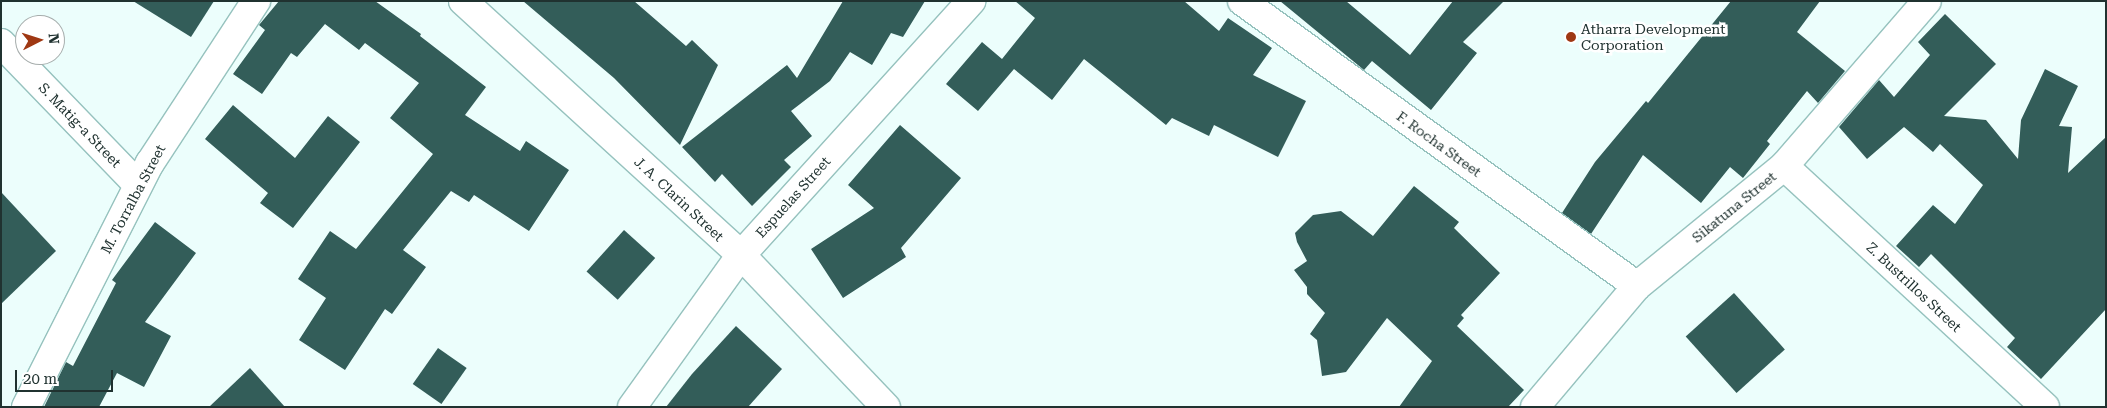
<!DOCTYPE html>
<html>
<head>
<meta charset="utf-8">
<style>
	body { margin:0 }
	#map { position:relative; width:2107px; height:408px; overflow:hidden; background:#ecfefc; font-family:"Roboto Serif",serif }
	div>[style] { position:absolute }
	[style*='--x'] { left:calc(var(--x)*1px); top:calc(var(--y)*1px); width:calc(var(--w)*1px); rotate:calc(var(--a)*1deg) }
	.building>* { inset:0; background:#335d59; transform-origin:0 0 }
	.roads { filter:drop-shadow(1px 0 #96c2be) drop-shadow(-1px 0 #96c2be) drop-shadow(0 1px #96c2be) drop-shadow(0 -1px #96c2be) }
	.minor>* { height:28px; margin:-14px; padding:0 14px; transform-origin:14px; border-radius:14px; background:#fff }
	.tertiary>* { height:28px; margin:-14px; padding:0 14px; transform-origin:14px; border-radius:14px; background:#fff }
	.secondary>* { height:28px; margin:-14px; padding:0 14px; transform-origin:14px; border-radius:14px; background:#fff }
	.dots>* { width:14px; height:14px; translate:-50% -50%; box-sizing:border-box; border:2px solid #fff; border-radius:50% }
	span { translate:-50% -50%; white-space:nowrap; text-align:center; line-height:1.15; -webkit-text-stroke:5px #fff; paint-order:stroke }
	.poi-label { font-size:14px; color:#203230 }
	.left { translate:0 -50%; text-align:left }
	.street-label { font-size:14px; color:#203230 }
	.frame { position:absolute; inset:0; border:2px solid #203230; pointer-events:none }
	.north { position:absolute; left:15px; top:15px; width:50px; height:50px; box-sizing:border-box; background:#fff; border:1px solid #a6adac; border-radius:50%; rotate:85deg; font-size:14px; font-weight:700; line-height:20px; text-align:center; color:#203230 }
	.north::after { content:''; display:block; margin:auto; width:18px; height:22px; background:#9f3813; clip-path:polygon(50% 0,100% 100%,50% 72%,0 100%) }
	.scale { position:absolute; left:15px; top:370px; width:98px; height:22px; box-sizing:border-box; border:2px solid #203230; border-top:0; padding-left:6px; font-size:15px; line-height:18px; white-space:nowrap; color:#203230; -webkit-text-stroke:4px #fff; paint-order:stroke }
</style>
</head>
<body>
<div id="map">
	<div class="building">
		<div style="clip-path:polygon(133px 1px,214px 1px,191px 37px)"></div>
		<div style="clip-path:polygon(279px 1px,375px 1px,421px 34px,420px 36px,486px 87px,465px 115px,520px 151px,526px 141px,569px 170px,529px 231px,474px 195px,469px 202px,451px 191px,403px 250px,426px 267px,392px 314px,385px 309px,345px 370px,299px 340px,326px 298px,298px 279px,330px 231px,356px 249px,433px 154px,390px 118px,419px 83px,365px 43px,359px 50px,325px 24px,297px 57px,291px 53px,262px 94px,233px 74px,265px 30px,259px 25px)"></div>
		<div style="clip-path:polygon(523px 1px,634px 1px,686px 46px,692px 40px,718px 65px,680px 145px,614px 78px)"></div>
		<div style="clip-path:polygon(843px 1px,925px 1px,903px 37px,891px 33px,872px 65px,850px 52px,830px 81px,791px 111px,812px 136px,784px 160px,791px 167px,752px 206px,722px 174px,715px 182px,682px 147px,787px 65px,797px 78px)"></div>
		<div style="clip-path:polygon(1015px 1px,1184px 1px,1219px 31px,1228px 18px,1272px 48px,1253px 75px,1306px 101px,1278px 157px,1214px 125px,1209px 136px,1172px 118px,1166px 125px,1084px 59px,1052px 100px,1014px 69px,978px 111px,946px 84px,982px 42px,1002px 59px,1035px 18px)"></div>
		<div style="clip-path:polygon(1280px 1px,1346px 1px,1410px 55px,1453px 1px,1504px 1px,1463px 42px,1477px 53px,1431px 110px,1372px 61px,1364px 70px)"></div>
		<div style="clip-path:polygon(1731px 1px,1820px 1px,1797px 32px,1845px 71px,1818px 103px,1807px 91px,1767px 141px,1770px 144px,1743px 178px,1730px 167px,1701px 203px,1643px 155px,1591px 234px,1562px 213px,1595px 162px,1646px 101px,1648px 103px)"></div>
		<div style="clip-path:polygon(1945px 14px,1996px 64px,1944px 116px,1986px 120px,2018px 159px,2021px 120px,2045px 69px,2078px 86px,2059px 126px,2072px 127px,2068px 173px,2106px 137px,2106px 309px,2041px 379px,2007px 347px,2015px 338px,1931px 254px,1919px 267px,1896px 246px,1933px 205px,1955px 224px,1983px 185px,1940px 144px,1933px 152px,1904px 127px,1867px 159px,1839px 127px,1879px 80px,1894px 97px,1930px 55px,1918px 42px)"></div>
		<div style="clip-path:polygon(233px 105px,295px 158px,328px 116px,360px 142px,293px 228px,260px 203px,268px 193px,205px 139px)"></div>
		<div style="clip-path:polygon(900px 125px,961px 178px,901px 248px,906px 257px,843px 298px,811px 249px,874px 208px,848px 185px)"></div>
		<div style="clip-path:polygon(1414px 186px,1459px 222px,1454px 228px,1500px 273px,1461px 315px,1464px 318px,1457px 326px,1524px 390px,1508px 407px,1399px 407px,1432px 361px,1387px 318px,1346px 372px,1322px 376px,1317px 340px,1310px 334px,1325px 313px,1307px 294px,1307px 287px,1294px 270px,1307px 261px,1297px 242px,1295px 233px,1313px 215px,1341px 211px,1373px 236px)"></div>
		<div style="clip-path:polygon(1px 192px,56px 251px,1px 304px)"></div>
		<div style="clip-path:polygon(155px 222px,196px 253px,145px 322px,171px 336px,144px 387px,117px 373px,99px 407px,44px 407px,66px 362px,73px 366px,116px 283px,112px 280px)"></div>
		<div style="left:624px;top:230px;width:42px;height:56px;rotate:42deg"></div>
		<div style="left:1734px;top:293px;width:76px;height:65px;rotate:48deg"></div>
		<div style="clip-path:polygon(736px 326px,782px 369px,748px 407px,666px 407px,692px 374px)"></div>
		<div style="left:438px;top:348px;width:35px;height:44px;rotate:35deg"></div>
		<div style="clip-path:polygon(250px 368px,285px 407px,209px 407px)"></div>
	</div>
	<div class="roads">
		<div class="minor">
			<div style="--x:1242;--y:1;--w:487;--a:35.8"></div>
			<div style="--x:1;--y:43;--w:197;--a:46"></div>
			<div style="--x:1784;--y:166;--w:355;--a:42.7"></div>
			<div style="--x:1535;--y:407;--w:158;--a:-49.9"></div>
			<div style="--x:1637;--y:286;--w:190;--a:-39.2"></div>
			<div style="--x:1784;--y:166;--w:218;--a:-49.1"></div>
		</div>
		<div class="tertiary">
			<div style="--x:26;--y:407;--w:274;--a:-63.1"></div>
			<div style="--x:150;--y:163;--w:194;--a:-56.8"></div>
			<div style="--x:632;--y:407;--w:187;--a:-54.4"></div>
			<div style="--x:741;--y:255;--w:343;--a:-47.8"></div>
		</div>
		<div class="secondary">
			<div style="--x:463;--y:1;--w:377;--a:42.4"></div>
			<div style="--x:741;--y:255;--w:210;--a:46.4"></div>
		</div>
	</div>
	<div class="dots">
		<div style="left:1571px;top:37px;background:#9f3813"></div>
	</div>
	<div class="poi-label">
		<span class="left" style="left:1581px;top:37px">Atharra Development<br>Corporation</span>
	</div>
	<div class="street-label">
		<span style="left:80px;top:125px;rotate:46deg">S. Matig-a Street</span>
		<span style="left:1439px;top:144px;rotate:36deg">F. Rocha Street</span>
		<span style="left:793px;top:197px;rotate:-48deg">Espuelas Street</span>
		<span style="left:133px;top:199px;rotate:-62deg">M. Torralba Street</span>
		<span style="left:679px;top:199px;rotate:43deg">J. A. Clarin Street</span>
		<span style="left:1734px;top:207px;rotate:-39deg">Sikatuna Street</span>
		<span style="left:1914px;top:287px;rotate:43deg">Z. Bustrillos Street</span>
	</div>
	<div class="frame"></div>
	<div class="north">N</div>
	<div class="scale">20 m</div>
</div>
</body>
</html>
